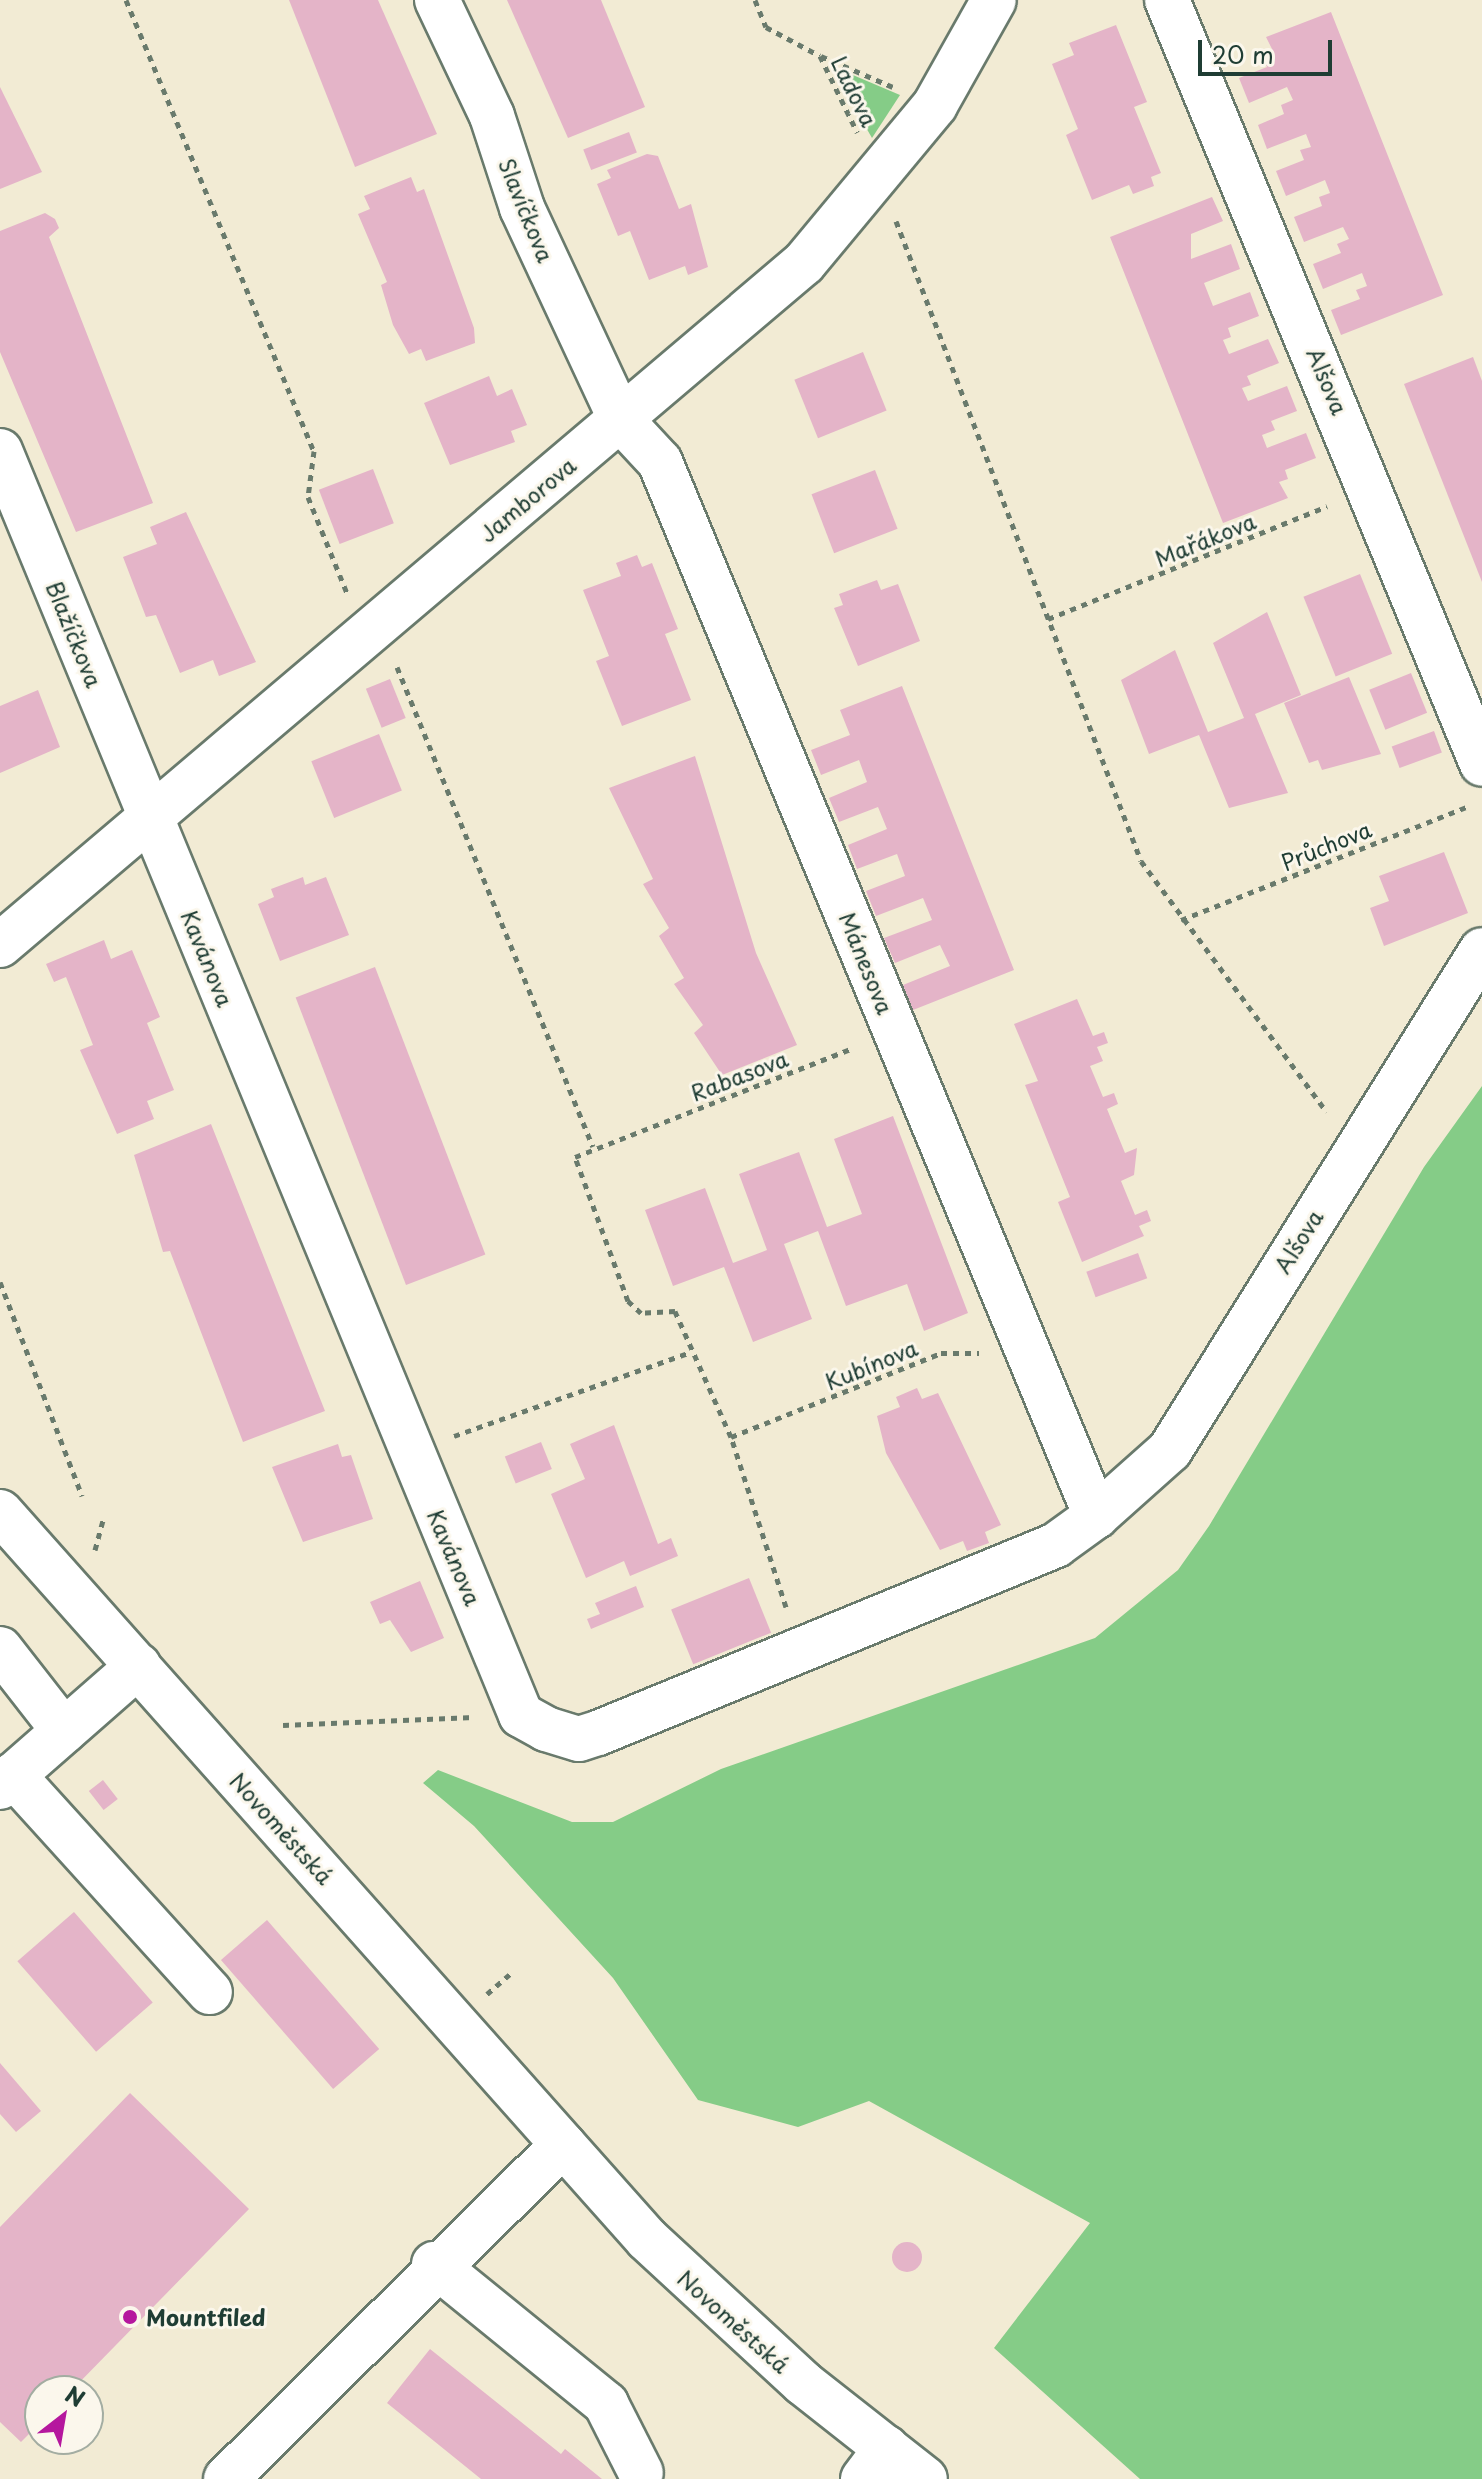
<!DOCTYPE html>
<html>
<head>
<meta charset="utf-8">
<style>
	body { margin:0 }
	#map { position:relative; width:1482px; height:2479px; overflow:hidden; background:#f2ebd4; font-family:"Playpen Sans",sans-serif }
	div>[style] { position:absolute }
	[style*='--x'] { left:calc(var(--x)*1px); top:calc(var(--y)*1px); width:calc(var(--w)*1px); rotate:calc(var(--a)*1deg) }
	.green>* { inset:0; background:#85cc87 }
	.building>* { inset:0; background:#e4b4c8; transform-origin:0 0 }
	.round { border-radius:50% }
	.path>* { height:5px; margin-top:-2.5px; transform-origin:0; background:repeating-linear-gradient(90deg,#697a6c 0 6px,transparent 0 12px) }
	.roads { filter:drop-shadow(2px 0 #697a6c) drop-shadow(-2px 0 #697a6c) drop-shadow(0 2px #697a6c) drop-shadow(0 -2px #697a6c) }
	.minor>* { height:44px; margin:-22px; padding:0 22px; transform-origin:22px; border-radius:22px; background:#fff }
	.dots>* { width:22px; height:22px; translate:-50% -50%; box-sizing:border-box; border:4px solid #fbf7ec; border-radius:50% }
	span { translate:-50% -50%; white-space:nowrap; text-align:center; line-height:1.15; -webkit-text-stroke:6px #fbf7ec; paint-order:stroke }
	.street-label { font-size:22px; color:#1f3d34 }
	.poi-label { font-size:22px; color:#1f3d34; font-weight:700 }
	.left { translate:0 -50%; text-align:left }
	.north { position:absolute; left:24px; top:2375px; width:80px; height:80px; box-sizing:border-box; background:#fbf7ec; border:2px solid #a3ada2; border-radius:50%; rotate:31deg; font-size:22px; font-weight:700; line-height:32px; text-align:center; color:#1f3d34 }
	.north::after { content:''; display:block; margin:auto; width:28px; height:36px; background:#b5179e; clip-path:polygon(50% 0,100% 100%,50% 72%,0 100%) }
	.scale { position:absolute; left:1198px; top:40px; width:134px; height:36px; box-sizing:border-box; border:4px solid #1f3d34; border-top:0; padding-left:10px; font-size:24px; line-height:28px; white-space:nowrap; color:#1f3d34; -webkit-text-stroke:6px #fbf7ec; paint-order:stroke }
</style>
</head>
<body>
<div id="map">
	<div class="green">
		<div style="clip-path:polygon(841px 70px,900px 95px,872px 138px,836px 75px)"></div>
		<div style="clip-path:polygon(1482px 1086px,1482px 2479px,1140px 2479px,994px 2348px,1090px 2223px,869px 2101px,798px 2127px,698px 2100px,613px 1978px,474px 1826px,423px 1783px,438px 1770px,572px 1822px,613px 1822px,721px 1769px,1095px 1638px,1178px 1570px,1209px 1526px,1424px 1167px)"></div>
	</div>
	<div class="building">
		<div style="clip-path:polygon(289px 0,378px 0,437px 134px,355px 167px)"></div>
		<div style="clip-path:polygon(507px 0,601px 0,645px 107px,568px 138px)"></div>
		<div style="clip-path:polygon(1331px 12px,1443px 295px,1341px 335px,1331px 310px,1360px 299px,1356px 290px,1367px 286px,1362px 273px,1323px 289px,1313px 264px,1341px 253px,1337px 244px,1349px 239px,1343px 227px,1304px 242px,1294px 217px,1322px 206px,1319px 197px,1330px 193px,1325px 180px,1286px 196px,1276px 171px,1304px 160px,1300px 150px,1311px 147px,1306px 134px,1267px 149px,1258px 125px,1284px 114px,1281px 105px,1293px 100px,1287px 87px,1249px 103px,1239px 78px,1267px 67px,1263px 57px,1274px 53px,1266px 37px)"></div>
		<div style="clip-path:polygon(1116px 25px,1147px 102px,1134px 107px,1161px 173px,1151px 177px,1154px 186px,1133px 194px,1129px 185px,1092px 200px,1066px 135px,1078px 129px,1052px 64px,1074px 55px,1069px 43px)"></div>
		<div style="clip-path:polygon(0 87px,42px 172px,0 189px)"></div>
		<div style="left:629px;top:132px;width:22px;height:49px;rotate:69deg"></div>
		<div style="clip-path:polygon(647px 154px,658px 156px,679px 209px,691px 204px,708px 267px,688px 275px,685px 266px,649px 280px,630px 231px,618px 236px,597px 184px,611px 178px,607px 170px)"></div>
		<div style="clip-path:polygon(411px 177px,417px 192px,424px 189px,474px 328px,475px 343px,426px 361px,421px 349px,409px 354px,393px 325px,381px 285px,387px 282px,358px 214px,370px 209px,364px 196px)"></div>
		<div style="clip-path:polygon(1212px 197px,1223px 221px,1191px 234px,1191px 259px,1231px 244px,1240px 269px,1204px 283px,1213px 306px,1250px 292px,1259px 316px,1228px 328px,1231px 337px,1223px 340px,1229px 354px,1268px 339px,1279px 363px,1247px 376px,1251px 385px,1242px 388px,1248px 401px,1287px 386px,1297px 411px,1271px 421px,1275px 430px,1262px 435px,1267px 448px,1306px 433px,1316px 458px,1285px 470px,1288px 479px,1279px 482px,1288px 498px,1223px 523px,1110px 237px)"></div>
		<div style="clip-path:polygon(45px 213px,55px 219px,59px 228px,49px 237px,153px 503px,76px 532px,0 352px,0 231px)"></div>
		<div style="left:863px;top:352px;width:63px;height:74px;rotate:68deg"></div>
		<div style="clip-path:polygon(1473px 357px,1482px 381px,1482px 582px,1404px 384px)"></div>
		<div style="clip-path:polygon(489px 376px,497px 396px,512px 389px,527px 425px,511px 431px,515px 442px,450px 465px,424px 403px)"></div>
		<div style="left:373px;top:469px;width:58px;height:58px;rotate:69deg"></div>
		<div style="left:875px;top:470px;width:63px;height:68px;rotate:69deg"></div>
		<div style="clip-path:polygon(186px 512px,256px 662px,219px 676px,213px 660px,180px 673px,156px 615px,146px 617px,123px 557px,157px 544px,150px 527px)"></div>
		<div style="clip-path:polygon(637px 555px,642px 567px,652px 563px,678px 629px,665px 634px,691px 700px,622px 726px,596px 661px,609px 656px,583px 590px,621px 576px,616px 563px)"></div>
		<div style="left:1360px;top:574px;width:86px;height:61px;rotate:68deg"></div>
		<div style="clip-path:polygon(877px 580px,881px 590px,898px 584px,920px 641px,858px 666px,834px 608px,843px 605px,839px 594px)"></div>
		<div style="clip-path:polygon(1267px 612px,1301px 695px,1255px 714px,1288px 793px,1229px 808px,1199px 735px,1149px 754px,1121px 680px,1175px 650px,1208px 732px,1244px 718px,1213px 643px)"></div>
		<div style="left:1411px;top:673px;width:43px;height:45px;rotate:68deg"></div>
		<div style="clip-path:polygon(1349px 677px,1381px 754px,1322px 770px,1318px 760px,1309px 763px,1284px 703px)"></div>
		<div style="left:390px;top:679px;width:42px;height:26px;rotate:68deg"></div>
		<div style="clip-path:polygon(902px 686px,1014px 970px,913px 1010px,903px 985px,950px 966px,940px 945px,895px 963px,884px 938px,932px 920px,923px 898px,876px 916px,866px 891px,905px 876px,897px 854px,857px 869px,848px 845px,887px 829px,878px 807px,839px 822px,829px 798px,867px 782px,859px 760px,821px 775px,811px 750px,850px 735px,840px 710px)"></div>
		<div style="clip-path:polygon(38px 690px,60px 747px,0 773px,0 706px)"></div>
		<div style="left:1434px;top:731px;width:23px;height:45px;rotate:70deg"></div>
		<div style="left:379px;top:734px;width:61px;height:73px;rotate:68deg"></div>
		<div style="clip-path:polygon(695px 756px,756px 953px,797px 1045px,722px 1075px,694px 1033px,703px 1025px,674px 984px,684px 978px,659px 936px,669px 928px,643px 884px,653px 879px,609px 788px)"></div>
		<div style="clip-path:polygon(1444px 852px,1468px 913px,1384px 946px,1370px 908px,1389px 901px,1379px 876px)"></div>
		<div style="clip-path:polygon(303px 877px,305px 885px,326px 877px,349px 935px,280px 961px,258px 904px,274px 897px,271px 889px)"></div>
		<div style="clip-path:polygon(104px 940px,111px 959px,132px 950px,160px 1017px,147px 1023px,174px 1090px,147px 1101px,154px 1119px,117px 1134px,80px 1050px,93px 1045px,66px 977px,54px 982px,46px 964px)"></div>
		<div style="left:375px;top:967px;width:308px;height:85px;rotate:69deg"></div>
		<div style="clip-path:polygon(1077px 999px,1093px 1036px,1104px 1032px,1108px 1043px,1097px 1047px,1103px 1061px,1090px 1066px,1103px 1097px,1114px 1093px,1118px 1104px,1107px 1109px,1125px 1153px,1137px 1148px,1134px 1175px,1121px 1181px,1135px 1215px,1147px 1210px,1151px 1221px,1139px 1226px,1144px 1236px,1082px 1262px,1058px 1202px,1070px 1197px,1025px 1085px,1038px 1081px,1014px 1024px)"></div>
		<div style="clip-path:polygon(893px 1116px,968px 1313px,924px 1331px,907px 1284px,846px 1306px,818px 1231px,784px 1244px,812px 1319px,753px 1342px,724px 1267px,673px 1286px,645px 1210px,705px 1188px,733px 1263px,767px 1250px,739px 1174px,799px 1152px,827px 1227px,862px 1214px,834px 1139px)"></div>
		<div style="clip-path:polygon(211px 1124px,325px 1411px,243px 1442px,170px 1251px,163px 1252px,134px 1155px)"></div>
		<div style="left:1138px;top:1253px;width:27px;height:55px;rotate:70deg"></div>
		<div style="clip-path:polygon(917px 1388px,922px 1399px,938px 1393px,1001px 1525px,985px 1532px,989px 1543px,967px 1551px,963px 1541px,940px 1550px,886px 1453px,877px 1416px,900px 1407px,896px 1397px)"></div>
		<div style="clip-path:polygon(614px 1425px,658px 1544px,671px 1538px,678px 1556px,630px 1576px,624px 1561px,586px 1578px,551px 1494px,585px 1479px,570px 1444px)"></div>
		<div style="left:541px;top:1442px;width:29px;height:39px;rotate:68deg"></div>
		<div style="clip-path:polygon(338px 1444px,342px 1457px,351px 1455px,373px 1519px,303px 1542px,272px 1467px)"></div>
		<div style="left:749px;top:1578px;width:59px;height:84px;rotate:68deg"></div>
		<div style="clip-path:polygon(420px 1581px,444px 1638px,411px 1652px,390px 1620px,380px 1624px,370px 1602px)"></div>
		<div style="clip-path:polygon(636px 1586px,644px 1607px,591px 1629px,587px 1619px,600px 1614px,595px 1603px)"></div>
		<div style="left:103px;top:1780px;width:24px;height:18px;rotate:52deg"></div>
		<div style="left:74px;top:1912px;width:120px;height:75px;rotate:49deg"></div>
		<div style="left:267px;top:1920px;width:171px;height:61px;rotate:49deg"></div>
		<div style="clip-path:polygon(0 2063px,41px 2111px,16px 2132px,0 2114px)"></div>
		<div style="clip-path:polygon(130px 2093px,249px 2209px,71px 2391px,40px 2391px,40px 2423px,21px 2442px,0 2422px,0 2227px)"></div>
		<div class="round" style="left:892px;top:2242px;width:30px;height:30px"></div>
		<div style="clip-path:polygon(430px 2349px,561px 2454px,565px 2449px,602px 2479px,481px 2479px,387px 2403px)"></div>
	</div>
	<div class="path">
		<div style="--x:126;--y:0;--w:489;--a:67.4"></div>
		<div style="--x:314;--y:451;--w:46;--a:97.4"></div>
		<div style="--x:308;--y:497;--w:104;--a:67.9"></div>
		<div style="--x:755;--y:0;--w:29;--a:68"></div>
		<div style="--x:766;--y:27;--w:61;--a:28.2"></div>
		<div style="--x:820;--y:56;--w:85;--a:64"></div>
		<div style="--x:821;--y:56;--w:78;--a:23.3"></div>
		<div style="--x:896;--y:221;--w:685;--a:69.05"></div>
		<div style="--x:1141;--y:861;--w:312;--a:53.5"></div>
		<div style="--x:1048;--y:619;--w:301;--a:-22"></div>
		<div style="--x:397;--y:667;--w:518;--a:67.79"></div>
		<div style="--x:1181;--y:920;--w:307;--a:-21.6"></div>
		<div style="--x:0;--y:1282;--w:229;--a:69"></div>
		<div style="--x:454;--y:1436;--w:251;--a:-19.5"></div>
		<div style="--x:731;--y:1437;--w:226;--a:-21.8"></div>
		<div style="--x:941;--y:1353;--w:38;--a:0"></div>
		<div style="--x:95;--y:1550;--w:31;--a:-75"></div>
		<div style="--x:786;--y:1607;--w:179;--a:-107.9"></div>
		<div style="--x:731;--y:1437;--w:138;--a:-114"></div>
		<div style="--x:675;--y:1311;--w:34;--a:177"></div>
		<div style="--x:641;--y:1313;--w:18;--a:-137"></div>
		<div style="--x:628;--y:1301;--w:153;--a:-110.2"></div>
		<div style="--x:575;--y:1157;--w:299;--a:-21.4"></div>
		<div style="--x:283;--y:1725;--w:191;--a:-2.4"></div>
		<div style="--x:487;--y:1994;--w:35;--a:-41"></div>
	</div>
	<div class="roads">
		<div class="minor">
			<div style="--x:437;--y:0;--w:128;--a:64.6"></div>
			<div style="--x:492;--y:116;--w:97;--a:71.9"></div>
			<div style="--x:522;--y:208;--w:234;--a:65"></div>
			<div style="--x:621;--y:420;--w:57;--a:47.1"></div>
			<div style="--x:660;--y:462;--w:1141;--a:67.53"></div>
			<div style="--x:1167;--y:0;--w:826;--a:67.59"></div>
			<div style="--x:0;--y:451;--w:1367;--a:67.6"></div>
			<div style="--x:521;--y:1715;--w:29;--a:29"></div>
			<div style="--x:546;--y:1729;--w:34;--a:17"></div>
			<div style="--x:579;--y:1739;--w:20;--a:-18"></div>
			<div style="--x:598;--y:1733;--w:495;--a:-22.3"></div>
			<div style="--x:1056;--y:1545;--w:49;--a:-35.9"></div>
			<div style="--x:1096;--y:1516;--w:99;--a:-41.7"></div>
			<div style="--x:1170;--y:1450;--w:589;--a:-58.04"></div>
			<div style="--x:0;--y:945;--w:1054;--a:-40.31"></div>
			<div style="--x:804;--y:263;--w:205;--a:-50.3"></div>
			<div style="--x:935;--y:105;--w:120;--a:-60.7"></div>
			<div style="--x:0;--y:1512;--w:973;--a:48.33"></div>
			<div style="--x:647;--y:2239;--w:212;--a:42.7"></div>
			<div style="--x:803;--y:2383;--w:155;--a:38.2"></div>
			<div style="--x:0;--y:1649;--w:104;--a:52"></div>
			<div style="--x:13;--y:1775;--w:293;--a:47.8"></div>
			<div style="--x:0;--y:1787;--w:184;--a:-41.2"></div>
			<div style="--x:434;--y:2264;--w:222;--a:39.1"></div>
			<div style="--x:606;--y:2404;--w:77;--a:63.1"></div>
			<div style="--x:226;--y:2479;--w:475;--a:-44.8"></div>
			<div style="--x:863;--y:2479;--w:39;--a:-53"></div>
		</div>
	</div>
	<div class="dots">
		<div style="left:130px;top:2317px;background:#b5179e"></div>
	</div>
	<div class="street-label">
		<span style="left:855px;top:91px;rotate:64deg">Ladova</span>
		<span style="left:527px;top:210px;rotate:68deg">Slavíčkova</span>
		<span style="left:1328px;top:381px;rotate:67deg">Alšova</span>
		<span style="left:527px;top:499px;rotate:-40deg">Jamborova</span>
		<span style="left:1205px;top:539px;rotate:-22deg">Mařákova</span>
		<span style="left:75px;top:634px;rotate:68deg">Blažíčkova</span>
		<span style="left:1326px;top:845px;rotate:-22deg">Průchova</span>
		<span style="left:208px;top:958px;rotate:68deg">Kavánova</span>
		<span style="left:867px;top:963px;rotate:68deg">Mánesova</span>
		<span style="left:739px;top:1075px;rotate:-21deg">Rabasova</span>
		<span style="left:1298px;top:1241px;rotate:-58deg">Alšova</span>
		<span style="left:871px;top:1364px;rotate:-22deg">Kubínova</span>
		<span style="left:455px;top:1557px;rotate:67deg">Kavánova</span>
		<span style="left:282px;top:1828px;rotate:48deg">Novoměstská</span>
		<span style="left:734px;top:2321px;rotate:42deg">Novoměstská</span>
	</div>
	<div class="poi-label">
		<span class="left" style="left:146px;top:2317px">Mountfiled</span>
	</div>
	<div class="north">N</div>
	<div class="scale">20 m</div>
</div>
</body>
</html>
